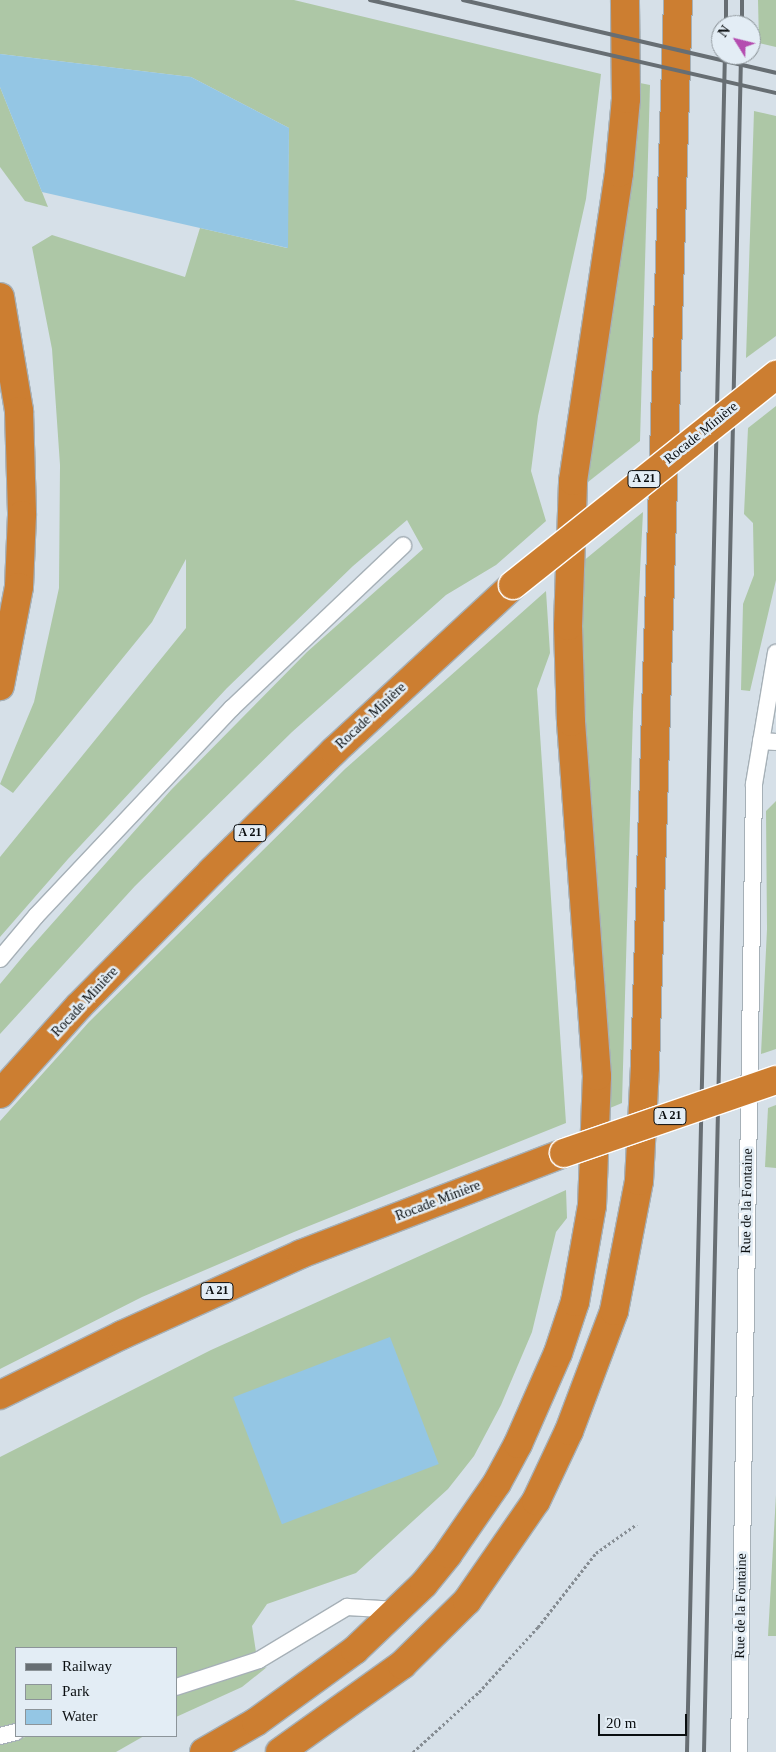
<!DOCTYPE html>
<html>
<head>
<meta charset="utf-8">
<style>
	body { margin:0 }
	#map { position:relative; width:776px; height:1752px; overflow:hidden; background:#d6e0e8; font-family:"Times New Roman",serif }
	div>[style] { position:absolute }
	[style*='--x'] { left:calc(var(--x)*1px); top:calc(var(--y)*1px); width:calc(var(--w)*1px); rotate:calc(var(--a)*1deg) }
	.green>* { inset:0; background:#adc7a6 }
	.water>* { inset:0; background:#94c6e4; transform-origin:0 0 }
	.path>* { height:3px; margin-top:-1.5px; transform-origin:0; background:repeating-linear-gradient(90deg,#868d93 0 2.5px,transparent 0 5px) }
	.roads { filter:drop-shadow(1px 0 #a6b0b7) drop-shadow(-1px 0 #a6b0b7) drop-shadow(0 1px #a6b0b7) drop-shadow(0 -1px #a6b0b7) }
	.lane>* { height:16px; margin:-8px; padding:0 8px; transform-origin:8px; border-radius:8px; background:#fff }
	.highway>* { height:28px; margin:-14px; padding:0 14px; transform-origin:14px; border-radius:14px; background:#cc7e31 }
	.rail>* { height:4px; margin:-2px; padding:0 2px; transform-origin:2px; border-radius:2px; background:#676e73 }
	.bridges { filter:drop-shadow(1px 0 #fff) drop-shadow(-1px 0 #fff) drop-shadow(0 1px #fff) drop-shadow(0 -1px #fff) }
	.highway-bridge>* { height:28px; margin:-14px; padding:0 14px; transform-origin:14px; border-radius:14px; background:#cc7e31 }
	span { translate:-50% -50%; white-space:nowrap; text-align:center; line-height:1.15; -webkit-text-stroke:5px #e3edf5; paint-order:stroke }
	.shield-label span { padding:1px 4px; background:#e3edf5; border:1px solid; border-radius:4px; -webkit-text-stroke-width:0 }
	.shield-label { font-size:12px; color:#0a0e10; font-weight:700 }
	.street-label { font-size:14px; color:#0a0e10 }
	.legend { position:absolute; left:15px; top:1647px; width:162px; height:90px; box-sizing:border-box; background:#e3edf5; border:1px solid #8c9499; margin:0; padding:6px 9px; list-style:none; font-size:15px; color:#0a0e10 }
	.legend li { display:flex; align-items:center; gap:10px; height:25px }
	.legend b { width:25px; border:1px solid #8c9499 }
	.north { position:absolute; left:711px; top:15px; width:50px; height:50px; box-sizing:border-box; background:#e3edf5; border:1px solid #8c9499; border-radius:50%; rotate:306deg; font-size:14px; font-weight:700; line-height:20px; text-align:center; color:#0a0e10 }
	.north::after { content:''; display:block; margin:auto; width:18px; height:22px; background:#b44db0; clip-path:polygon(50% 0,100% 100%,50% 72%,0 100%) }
	.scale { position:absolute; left:598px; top:1714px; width:89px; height:22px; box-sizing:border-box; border:2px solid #0a0e10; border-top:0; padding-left:6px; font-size:15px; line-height:18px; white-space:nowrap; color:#0a0e10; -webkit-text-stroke:4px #e3edf5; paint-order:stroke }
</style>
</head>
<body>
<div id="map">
	<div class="green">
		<div style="clip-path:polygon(0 0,294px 0,601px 74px,586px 199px,538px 416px,531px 471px,546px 521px,496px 565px,446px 595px,292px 732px,135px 886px,0 1034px,0 984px,25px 954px,171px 790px,307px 652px,423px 549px,407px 520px,353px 566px,227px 688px,68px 859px,0 937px,0 857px,186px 628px,186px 559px,152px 622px,13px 793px,0 784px,34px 702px,59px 588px,60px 465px,52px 349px,32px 247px,52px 235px,185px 277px,200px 228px,287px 248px,289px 128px,191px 77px,0 54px)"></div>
		<div style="clip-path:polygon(758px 0,776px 0,776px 47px,759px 43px)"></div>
		<div style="clip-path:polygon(635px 82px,650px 85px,640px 441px,588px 482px)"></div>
		<div style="clip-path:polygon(0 87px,48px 207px,25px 201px,0 167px)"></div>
		<div style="clip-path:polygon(754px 111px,776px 116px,776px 336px,746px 358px)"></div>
		<div style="clip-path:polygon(776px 406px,776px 580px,750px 691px,741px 690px,743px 604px,754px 575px,753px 523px,744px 514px,748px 428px)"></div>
		<div style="clip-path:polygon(643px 512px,633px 712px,622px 1103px,610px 1108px,610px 1063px,587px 770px,581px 649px,582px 562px)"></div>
		<div style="clip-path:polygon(546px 591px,550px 653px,537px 689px,566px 1123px,294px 1232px,142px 1297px,0 1369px,0 1121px,89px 1022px,345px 769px)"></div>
		<div style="clip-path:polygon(776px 801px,776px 1049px,761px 1054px,767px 929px,766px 811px)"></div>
		<div style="clip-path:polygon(776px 1105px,776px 1168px,765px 1167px,768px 1108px)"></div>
		<div style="clip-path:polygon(566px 1190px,567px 1218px,556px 1232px,532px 1332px,501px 1405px,474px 1456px,448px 1489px,356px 1573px,267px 1604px,252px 1626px,256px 1652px,176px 1680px,176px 1648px,16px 1648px,16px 1724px,0 1729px,0 1457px,211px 1350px)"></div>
		<div style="clip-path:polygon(776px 1495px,776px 1636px,768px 1636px)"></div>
		<div style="clip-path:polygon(267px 1667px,242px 1687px,176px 1717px,176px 1693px)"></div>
		<div style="clip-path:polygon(29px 1736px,144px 1736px,116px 1752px,0 1752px,0 1744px)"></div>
	</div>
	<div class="water">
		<div style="clip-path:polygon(0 54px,191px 77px,289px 128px,288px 248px,42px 192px,0 87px)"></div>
		<div style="left:390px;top:1337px;width:136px;height:168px;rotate:69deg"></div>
	</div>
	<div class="path">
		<div style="--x:413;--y:1752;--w:89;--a:-42.3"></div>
		<div style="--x:479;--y:1692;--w:88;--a:-47.8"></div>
		<div style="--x:538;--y:1627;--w:94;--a:-51.9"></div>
		<div style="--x:596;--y:1553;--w:50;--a:-35.3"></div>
	</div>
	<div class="roads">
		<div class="lane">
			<div style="--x:761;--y:741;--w:15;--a:4"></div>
			<div style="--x:0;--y:959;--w:56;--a:-50.1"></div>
			<div style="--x:36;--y:916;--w:286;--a:-46.7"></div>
			<div style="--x:232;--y:708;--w:236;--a:-43.5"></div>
			<div style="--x:176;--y:1687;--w:87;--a:-18"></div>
			<div style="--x:259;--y:1660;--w:103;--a:-31.1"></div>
			<div style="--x:347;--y:1607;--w:51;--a:3.4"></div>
			<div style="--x:0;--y:1736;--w:16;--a:-14"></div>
			<div style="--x:739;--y:1752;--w:968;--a:-89.11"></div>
			<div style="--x:754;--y:784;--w:133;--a:-80.5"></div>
		</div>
		<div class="highway">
			<div style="--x:0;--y:297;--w:116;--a:80.5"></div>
			<div style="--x:19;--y:411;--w:104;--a:88.3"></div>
			<div style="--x:22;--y:515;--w:72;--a:92.4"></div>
			<div style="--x:19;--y:587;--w:101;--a:100.9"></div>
			<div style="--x:0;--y:1094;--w:118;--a:-48.1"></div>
			<div style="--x:79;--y:1006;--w:190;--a:-45.4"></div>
			<div style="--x:212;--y:871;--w:171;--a:-44.5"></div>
			<div style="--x:334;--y:751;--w:244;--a:-42.8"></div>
			<div style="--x:0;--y:1395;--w:136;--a:-26.2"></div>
			<div style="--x:122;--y:1335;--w:196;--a:-24.3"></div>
			<div style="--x:301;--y:1254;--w:282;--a:-21"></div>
			<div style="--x:204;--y:1752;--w:60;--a:-30"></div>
			<div style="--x:256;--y:1722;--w:122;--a:-36"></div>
			<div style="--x:355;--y:1650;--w:95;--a:-43.7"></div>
			<div style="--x:424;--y:1584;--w:38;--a:-51"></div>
			<div style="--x:448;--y:1554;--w:86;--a:-55.4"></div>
			<div style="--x:497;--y:1483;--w:44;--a:-61.7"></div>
			<div style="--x:518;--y:1444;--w:99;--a:-66.3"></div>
			<div style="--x:558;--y:1353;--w:54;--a:-71.6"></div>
			<div style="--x:575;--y:1302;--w:97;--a:-80"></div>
			<div style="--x:592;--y:1206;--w:130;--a:-87.8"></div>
			<div style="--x:597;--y:1076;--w:355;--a:-94.2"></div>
			<div style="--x:571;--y:722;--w:96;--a:-91.8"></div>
			<div style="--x:568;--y:626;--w:145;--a:-88"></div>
			<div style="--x:573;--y:481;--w:311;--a:-81.5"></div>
			<div style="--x:619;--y:173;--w:74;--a:-84.6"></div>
			<div style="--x:626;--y:99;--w:99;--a:-90.6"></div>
			<div style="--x:280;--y:1752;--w:150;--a:-35.5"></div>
			<div style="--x:402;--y:1665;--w:91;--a:-44.6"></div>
			<div style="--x:467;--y:1601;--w:121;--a:-55.4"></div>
			<div style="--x:536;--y:1501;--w:77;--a:-64.8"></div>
			<div style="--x:569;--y:1431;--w:128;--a:-69.4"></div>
			<div style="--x:614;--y:1311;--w:132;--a:-79.1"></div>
			<div style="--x:639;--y:1181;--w:114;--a:-87"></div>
			<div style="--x:645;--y:1067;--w:1068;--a:-88.23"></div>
		</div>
	</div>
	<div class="rail">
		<div style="--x:370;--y:0;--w:417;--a:12.9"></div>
		<div style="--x:463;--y:0;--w:321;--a:13.1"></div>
		<div style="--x:726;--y:25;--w:25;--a:-90"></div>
		<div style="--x:742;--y:25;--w:25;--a:-90"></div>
		<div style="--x:687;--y:1752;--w:1697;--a:-88.72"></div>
		<div style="--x:704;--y:1752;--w:1697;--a:-88.75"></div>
	</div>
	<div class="bridges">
		<div class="highway-bridge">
			<div style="--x:513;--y:585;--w:337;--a:-38.6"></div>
			<div style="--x:564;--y:1153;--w:224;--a:-19"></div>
		</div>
	</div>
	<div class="shield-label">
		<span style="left:644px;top:479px">A 21</span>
		<span style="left:250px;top:833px">A 21</span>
		<span style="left:670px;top:1116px">A 21</span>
		<span style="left:217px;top:1291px">A 21</span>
	</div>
	<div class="street-label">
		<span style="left:701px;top:433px;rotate:-39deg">Rocade Minière</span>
		<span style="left:371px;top:716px;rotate:-43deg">Rocade Minière</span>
		<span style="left:85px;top:1002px;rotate:-47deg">Rocade Minière</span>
		<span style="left:438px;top:1201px;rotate:-21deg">Rocade Minière</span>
		<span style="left:747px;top:1201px;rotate:-89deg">Rue de la Fontaine</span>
		<span style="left:741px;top:1606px;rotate:-89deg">Rue de la Fontaine</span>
	</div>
	<ul class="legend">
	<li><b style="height:6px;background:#676e73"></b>Railway</li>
	<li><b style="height:14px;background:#adc7a6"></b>Park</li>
	<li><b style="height:14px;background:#94c6e4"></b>Water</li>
	</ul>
	<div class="north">N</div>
	<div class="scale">20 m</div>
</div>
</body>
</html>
